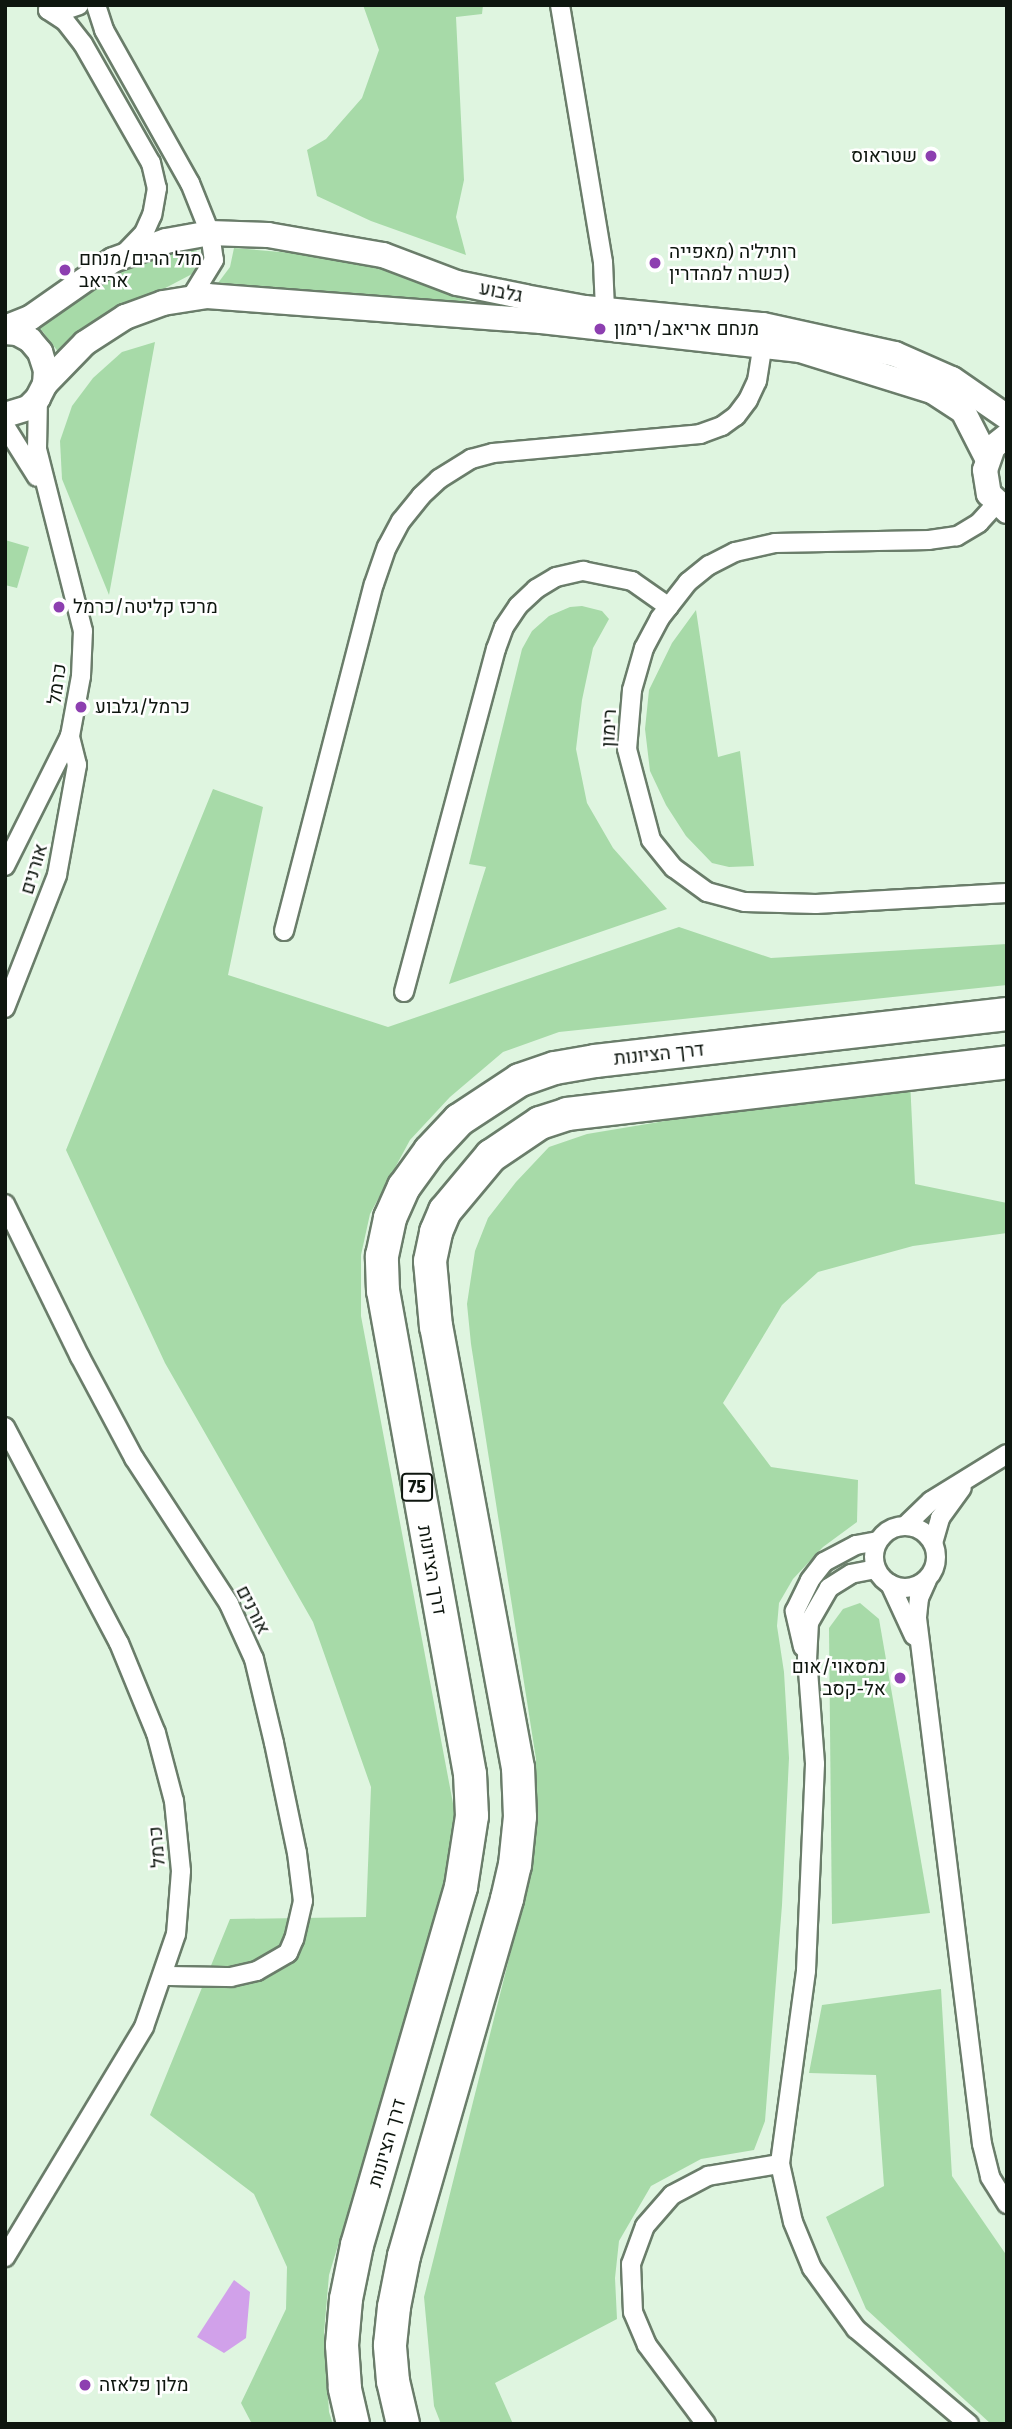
<!DOCTYPE html>
<html>
<head>
<meta charset="utf-8">
<style>
	body { margin:0 }
	#map { position:relative; width:1012px; height:2429px; overflow:hidden; background:#dff5e0; font-family:"Fira Sans",Heebo,sans-serif }
	div>[style] { position:absolute }
	[style*='--x'] { left:calc(var(--x)*1px); top:calc(var(--y)*1px); width:calc(var(--w)*1px); rotate:calc(var(--a)*1deg) }
	.green>* { inset:0; background:#a7daa8 }
	.water>* { inset:0; background:#d1a1ea }
	.roads { filter:drop-shadow(2px 0 #6a7d6a) drop-shadow(-2px 0 #6a7d6a) drop-shadow(0 2px #6a7d6a) drop-shadow(0 -2px #6a7d6a) }
	.street>* { height:18px; margin:-9px; padding:0 9px; transform-origin:9px; border-radius:9px; background:#fff }
	.street>.ring { margin:-9px; padding:0; box-sizing:content-box; background:none; border:18px solid #fff; border-radius:50% }
	.secondary>* { height:24px; margin:-12px; padding:0 12px; transform-origin:12px; border-radius:12px; background:#fff }
	.highway>* { height:32px; margin:-16px; padding:0 16px; transform-origin:16px; border-radius:16px; background:#fff }
	.dots>* { width:19px; height:19px; translate:-50% -50%; box-sizing:border-box; border:4px solid #fff; border-radius:50% }
	span { translate:-50% -50%; white-space:nowrap; text-align:center; line-height:1.15; -webkit-text-stroke:5px #fff; paint-order:stroke }
	.shield-label span { padding:2px 5px; background:#fff; border:2px solid; border-radius:5px; -webkit-text-stroke-width:0 }
	.shield-label { font-size:18px; color:#0e160f; font-weight:700 }
	.poi-label { font-size:19px; color:#0e160f }
	.right { translate:-100% -50%; text-align:right }
	.left { translate:0 -50%; text-align:left }
	.street-label { font-size:19px; color:#0e160f }
	.frame { position:absolute; inset:0; border:7px solid #0e160f; pointer-events:none }
</style>
</head>
<body>
<div id="map">
	<div class="green">
		<div style="clip-path:polygon(363px 5px,483px 5px,482px 14px,456px 17px,464px 180px,456px 217px,466px 255px,371px 221px,317px 196px,307px 150px,326px 139px,362px 98px,379px 50px)"></div>
		<div style="clip-path:polygon(196px 248px,200px 265px,194px 273px,131px 306px,62px 357px,40px 328px,67px 304px,123px 269px,153px 256px)"></div>
		<div style="clip-path:polygon(234px 248px,328px 256px,374px 266px,497px 312px,215px 287px,230px 267px)"></div>
		<div style="clip-path:polygon(155px 342px,109px 595px,62px 479px,60px 441px,72px 406px,93px 378px,122px 352px)"></div>
		<div style="clip-path:polygon(5px 540px,29px 547px,17px 588px,5px 585px)"></div>
		<div style="clip-path:polygon(582px 606px,602px 611px,609px 619px,593px 648px,582px 700px,576px 749px,587px 803px,613px 848px,667px 909px,449px 984px,486px 867px,469px 864px,522px 649px,532px 631px,549px 616px,570px 607px)"></div>
		<div style="clip-path:polygon(696px 610px,718px 757px,740px 751px,754px 866px,729px 867px,712px 863px,686px 836px,666px 805px,650px 771px,645px 729px,649px 690px,672px 643px)"></div>
		<div style="clip-path:polygon(213px 789px,263px 807px,228px 975px,388px 1027px,679px 927px,771px 958px,1007px 944px,1007px 985px,559px 1032px,503px 1052px,450px 1097px,410px 1140px,370px 1214px,361px 1255px,361px 1316px,455px 1814px,446px 1888px,329px 2275px,324px 2333px,329px 2412px,333px 2424px,252px 2424px,241px 2403px,286px 2309px,287px 2267px,254px 2194px,150px 2115px,230px 1919px,366px 1917px,371px 1787px,313px 1622px,165px 1363px,66px 1150px)"></div>
		<div style="clip-path:polygon(910px 1080px,915px 1184px,1007px 1203px,1007px 1233px,913px 1246px,818px 1272px,782px 1305px,723px 1403px,771px 1467px,858px 1480px,857px 1522px,823px 1547px,793px 1579px,779px 1603px,777px 1626px,784px 1672px,789px 1758px,782px 1905px,765px 2121px,754px 2150px,701px 2159px,651px 2186px,619px 2241px,615px 2278px,617px 2319px,495px 2383px,513px 2424px,441px 2424px,434px 2406px,424px 2297px,525px 1895px,533px 1836px,536px 1759px,471px 1344px,467px 1304px,475px 1251px,488px 1218px,516px 1182px,549px 1147px,587px 1134px)"></div>
		<div style="clip-path:polygon(860px 1603px,879px 1619px,930px 1913px,832px 1924px,829px 1628px,843px 1609px)"></div>
		<div style="clip-path:polygon(941px 1989px,952px 2176px,1007px 2256px,1007px 2424px,991px 2424px,866px 2309px,826px 2217px,884px 2186px,876px 2075px,809px 2073px,822px 2005px)"></div>
	</div>
	<div class="water">
		<div style="clip-path:polygon(234px 2280px,250px 2292px,246px 2338px,224px 2353px,197px 2337px)"></div>
	</div>
	<div class="roads">
		<div class="street">
			<div style="--x:96;--y:5;--w:26;--a:72"></div>
			<div style="--x:104;--y:30;--w:176;--a:60.7"></div>
			<div style="--x:190;--y:183;--w:54;--a:68.2"></div>
			<div style="--x:210;--y:233;--w:27;--a:82"></div>
			<div style="--x:214;--y:260;--w:46;--a:121.6"></div>
			<div style="--x:560;--y:5;--w:261;--a:80.5"></div>
			<div style="--x:603;--y:262;--w:48;--a:87.6"></div>
			<div style="--x:48;--y:10;--w:20;--a:33"></div>
			<div style="--x:65;--y:21;--w:29;--a:52"></div>
			<div style="--x:83;--y:44;--w:137;--a:60.3"></div>
			<div style="--x:151;--y:163;--w:26;--a:77"></div>
			<div style="--x:157;--y:188;--w:27;--a:100"></div>
			<div style="--x:152;--y:215;--w:20;--a:114"></div>
			<div style="--x:144;--y:233;--w:28;--a:134"></div>
			<div style="--x:48;--y:10;--w:14;--a:4"></div>
			<div style="--x:62;--y:11;--w:18;--a:-19"></div>
			<div style="--x:5;--y:426;--w:60;--a:57.9"></div>
			<div style="--x:996;--y:504;--w:25;--a:132"></div>
			<div style="--x:979;--y:523;--w:26;--a:149"></div>
			<div style="--x:957;--y:536;--w:28;--a:172"></div>
			<div style="--x:929;--y:540;--w:154;--a:178.9"></div>
			<div style="--x:775;--y:543;--w:41;--a:167.3"></div>
			<div style="--x:735;--y:552;--w:29;--a:153"></div>
			<div style="--x:709;--y:565;--w:27;--a:141"></div>
			<div style="--x:688;--y:582;--w:46;--a:127.9"></div>
			<div style="--x:660;--y:618;--w:34;--a:118"></div>
			<div style="--x:644;--y:648;--w:44;--a:105.9"></div>
			<div style="--x:632;--y:690;--w:59;--a:94.8"></div>
			<div style="--x:627;--y:749;--w:94;--a:75.2"></div>
			<div style="--x:651;--y:840;--w:36;--a:51"></div>
			<div style="--x:674;--y:868;--w:41;--a:36"></div>
			<div style="--x:707;--y:892;--w:39;--a:15"></div>
			<div style="--x:745;--y:902;--w:71;--a:1.6"></div>
			<div style="--x:816;--y:904;--w:191;--a:-3.3"></div>
			<div style="--x:5;--y:866;--w:145;--a:-63.4"></div>
			<div style="--x:70;--y:736;--w:61;--a:-79.6"></div>
			<div style="--x:81;--y:676;--w:45;--a:-87.5"></div>
			<div style="--x:83;--y:631;--w:188;--a:-104.2"></div>
			<div style="--x:37;--y:449;--w:51;--a:-88.9"></div>
			<div style="--x:284;--y:931;--w:358;--a:-75.5"></div>
			<div style="--x:374;--y:584;--w:39;--a:-71"></div>
			<div style="--x:387;--y:547;--w:30;--a:-62"></div>
			<div style="--x:401;--y:521;--w:32;--a:-51"></div>
			<div style="--x:421;--y:496;--w:25;--a:-43"></div>
			<div style="--x:439;--y:479;--w:38;--a:-32"></div>
			<div style="--x:471;--y:459;--w:23;--a:-15"></div>
			<div style="--x:493;--y:453;--w:208;--a:-5.2"></div>
			<div style="--x:700;--y:434;--w:23;--a:-20"></div>
			<div style="--x:722;--y:426;--w:17;--a:-36"></div>
			<div style="--x:736;--y:416;--w:20;--a:-53"></div>
			<div style="--x:748;--y:400;--w:21;--a:-65"></div>
			<div style="--x:757;--y:381;--w:37;--a:-81"></div>
			<div style="--x:404;--y:992;--w:355;--a:-75"></div>
			<div style="--x:496;--y:649;--w:23;--a:-70"></div>
			<div style="--x:504;--y:627;--w:25;--a:-56"></div>
			<div style="--x:518;--y:606;--w:25;--a:-43"></div>
			<div style="--x:536;--y:589;--w:23;--a:-31"></div>
			<div style="--x:556;--y:577;--w:28;--a:-13"></div>
			<div style="--x:583;--y:571;--w:50;--a:11.5"></div>
			<div style="--x:632;--y:581;--w:45;--a:35.1"></div>
			<div style="--x:5;--y:1008;--w:143;--a:-68.6"></div>
			<div style="--x:57;--y:875;--w:112;--a:-79.7"></div>
			<div style="--x:77;--y:765;--w:30;--a:-104"></div>
			<div style="--x:5;--y:1204;--w:170;--a:63.9"></div>
			<div style="--x:80;--y:1357;--w:115;--a:61.9"></div>
			<div style="--x:134;--y:1458;--w:174;--a:56.9"></div>
			<div style="--x:229;--y:1604;--w:60;--a:65.6"></div>
			<div style="--x:254;--y:1659;--w:86;--a:76.6"></div>
			<div style="--x:274;--y:1743;--w:112;--a:78.2"></div>
			<div style="--x:297;--y:1853;--w:48;--a:82.9"></div>
			<div style="--x:303;--y:1901;--w:39;--a:103"></div>
			<div style="--x:294;--y:1939;--w:15;--a:113"></div>
			<div style="--x:288;--y:1953;--w:36;--a:150"></div>
			<div style="--x:257;--y:1971;--w:27;--a:167"></div>
			<div style="--x:231;--y:1977;--w:67;--a:-179.1"></div>
			<div style="--x:5;--y:1427;--w:244;--a:62.2"></div>
			<div style="--x:119;--y:1643;--w:97;--a:67.7"></div>
			<div style="--x:156;--y:1733;--w:70;--a:75.2"></div>
			<div style="--x:174;--y:1801;--w:70;--a:84.3"></div>
			<div style="--x:181;--y:1871;--w:63;--a:94.5"></div>
			<div style="--x:176;--y:1934;--w:98;--a:109"></div>
			<div style="--x:144;--y:2027;--w:269;--a:121.1"></div>
			<div style="--x:905;--y:1526;--w:36;--a:-44"></div>
			<div style="--x:931;--y:1501;--w:89;--a:-31.7"></div>
			<div class="ring" style="left:874px;top:1526px;width:44px;height:44px"></div>
			<div style="--x:933;--y:1543;--w:26;--a:-74"></div>
			<div style="--x:940;--y:1518;--w:37;--a:-54"></div>
			<div style="--x:876;--y:1569;--w:25;--a:169"></div>
			<div style="--x:851;--y:1574;--w:26;--a:148"></div>
			<div style="--x:829;--y:1588;--w:39;--a:120"></div>
			<div style="--x:809;--y:1622;--w:35;--a:93"></div>
			<div style="--x:807;--y:1657;--w:107;--a:85.7"></div>
			<div style="--x:815;--y:1764;--w:207;--a:92.5"></div>
			<div style="--x:806;--y:1971;--w:195;--a:97.7"></div>
			<div style="--x:780;--y:2164;--w:59;--a:77.4"></div>
			<div style="--x:793;--y:2222;--w:50;--a:67.6"></div>
			<div style="--x:812;--y:2268;--w:75;--a:54.2"></div>
			<div style="--x:856;--y:2329;--w:148;--a:40.1"></div>
			<div style="--x:927;--y:1580;--w:20;--a:114"></div>
			<div style="--x:919;--y:1598;--w:20;--a:96"></div>
			<div style="--x:917;--y:1618;--w:530;--a:82.96"></div>
			<div style="--x:982;--y:2144;--w:34;--a:76"></div>
			<div style="--x:990;--y:2177;--w:32;--a:58"></div>
			<div style="--x:890;--y:1584;--w:57;--a:65.2"></div>
			<div style="--x:803;--y:1647;--w:37;--a:-103"></div>
			<div style="--x:795;--y:1611;--w:34;--a:-64"></div>
			<div style="--x:810;--y:1580;--w:23;--a:-52"></div>
			<div style="--x:824;--y:1562;--w:36;--a:-28"></div>
			<div style="--x:856;--y:1545;--w:22;--a:-10"></div>
			<div style="--x:706;--y:2424;--w:99;--a:-126.8"></div>
			<div style="--x:647;--y:2345;--w:36;--a:-113"></div>
			<div style="--x:633;--y:2312;--w:48;--a:-92.4"></div>
			<div style="--x:631;--y:2264;--w:40;--a:-69.8"></div>
			<div style="--x:645;--y:2226;--w:41;--a:-48.9"></div>
			<div style="--x:672;--y:2195;--w:41;--a:-27.8"></div>
			<div style="--x:708;--y:2176;--w:73;--a:-9.5"></div>
		</div>
		<div class="secondary">
			<div style="--x:5;--y:328;--w:27;--a:-22"></div>
			<div style="--x:30;--y:318;--w:101;--a:-34.9"></div>
			<div style="--x:113;--y:260;--w:56;--a:-19.7"></div>
			<div style="--x:166;--y:241;--w:45;--a:-10.3"></div>
			<div style="--x:210;--y:233;--w:58;--a:2"></div>
			<div style="--x:268;--y:235;--w:117;--a:9.9"></div>
			<div style="--x:383;--y:255;--w:79;--a:20.7"></div>
			<div style="--x:457;--y:283;--w:69;--a:11.6"></div>
			<div style="--x:525;--y:297;--w:61;--a:10.4"></div>
			<div style="--x:585;--y:308;--w:179;--a:5.5"></div>
			<div style="--x:763;--y:325;--w:135;--a:12.4"></div>
			<div style="--x:895;--y:354;--w:62;--a:23.7"></div>
			<div style="--x:952;--y:379;--w:67;--a:34.6"></div>
			<div style="--x:5;--y:332;--w:12;--a:5"></div>
			<div style="--x:17;--y:333;--w:15;--a:28"></div>
			<div style="--x:30;--y:340;--w:16;--a:50"></div>
			<div style="--x:40;--y:352;--w:19;--a:72"></div>
			<div style="--x:46;--y:370;--w:14;--a:94"></div>
			<div style="--x:45;--y:384;--w:16;--a:117"></div>
			<div style="--x:38;--y:398;--w:14;--a:135"></div>
			<div style="--x:28;--y:408;--w:24;--a:163"></div>
			<div style="--x:45;--y:384;--w:57;--a:-45.7"></div>
			<div style="--x:85;--y:343;--w:48;--a:-33"></div>
			<div style="--x:125;--y:317;--w:40;--a:-20.2"></div>
			<div style="--x:163;--y:303;--w:45;--a:-9"></div>
			<div style="--x:207;--y:296;--w:335;--a:4.3"></div>
			<div style="--x:541;--y:321;--w:261;--a:6.4"></div>
			<div style="--x:800;--y:350;--w:138;--a:17.3"></div>
			<div style="--x:932;--y:391;--w:37;--a:33"></div>
			<div style="--x:963;--y:411;--w:53;--a:62.9"></div>
			<div style="--x:1007;--y:436;--w:18;--a:142"></div>
			<div style="--x:993;--y:447;--w:24;--a:109"></div>
			<div style="--x:985;--y:470;--w:24;--a:81"></div>
			<div style="--x:989;--y:494;--w:25;--a:43"></div>
		</div>
		<div class="highway">
			<div style="--x:353;--y:2424;--w:37;--a:-103"></div>
			<div style="--x:345;--y:2388;--w:43;--a:-94"></div>
			<div style="--x:342;--y:2345;--w:46;--a:-85"></div>
			<div style="--x:346;--y:2299;--w:55;--a:-78.5"></div>
			<div style="--x:357;--y:2245;--w:373;--a:-73.8"></div>
			<div style="--x:461;--y:1887;--w:72;--a:-81.2"></div>
			<div style="--x:472;--y:1816;--w:42;--a:-92.7"></div>
			<div style="--x:470;--y:1774;--w:491;--a:-100.2"></div>
			<div style="--x:383;--y:1291;--w:35;--a:-92"></div>
			<div style="--x:382;--y:1256;--w:39;--a:-78"></div>
			<div style="--x:390;--y:1218;--w:34;--a:-66"></div>
			<div style="--x:404;--y:1187;--w:44;--a:-54.2"></div>
			<div style="--x:430;--y:1151;--w:42;--a:-46.9"></div>
			<div style="--x:459;--y:1120;--w:73;--a:-33.3"></div>
			<div style="--x:520;--y:1080;--w:37;--a:-19"></div>
			<div style="--x:555;--y:1068;--w:41;--a:-9.9"></div>
			<div style="--x:595;--y:1061;--w:415;--a:-6.5"></div>
			<div style="--x:403;--y:2424;--w:44;--a:-103.1"></div>
			<div style="--x:393;--y:2381;--w:36;--a:-95"></div>
			<div style="--x:390;--y:2345;--w:38;--a:-84"></div>
			<div style="--x:394;--y:2307;--w:52;--a:-78.9"></div>
			<div style="--x:404;--y:2256;--w:372;--a:-73.9"></div>
			<div style="--x:507;--y:1899;--w:35;--a:-77"></div>
			<div style="--x:515;--y:1865;--w:48;--a:-84.1"></div>
			<div style="--x:520;--y:1817;--w:49;--a:-92.3"></div>
			<div style="--x:518;--y:1768;--w:449;--a:-100.5"></div>
			<div style="--x:436;--y:1327;--w:66;--a:-95.2"></div>
			<div style="--x:430;--y:1261;--w:30;--a:-78"></div>
			<div style="--x:436;--y:1232;--w:23;--a:-67"></div>
			<div style="--x:445;--y:1211;--w:72;--a:-50.1"></div>
			<div style="--x:491;--y:1156;--w:59;--a:-34"></div>
			<div style="--x:540;--y:1123;--w:28;--a:-18"></div>
			<div style="--x:567;--y:1114;--w:443;--a:-6.7"></div>
		</div>
	</div>
	<div class="dots">
		<div style="left:931px;top:156px;background:#8d3fb0"></div>
		<div style="left:655px;top:263px;background:#8d3fb0"></div>
		<div style="left:65px;top:270px;background:#8d3fb0"></div>
		<div style="left:600px;top:329px;background:#8d3fb0"></div>
		<div style="left:59px;top:607px;background:#8d3fb0"></div>
		<div style="left:81px;top:707px;background:#8d3fb0"></div>
		<div style="left:900px;top:1678px;background:#8d3fb0"></div>
		<div style="left:85px;top:2385px;background:#8d3fb0"></div>
	</div>
	<div class="shield-label">
		<span style="left:417px;top:1487px">75</span>
	</div>
	<div class="poi-label">
		<span class="right" style="left:917px;top:156px">שטראוס</span>
		<span class="left" style="left:669px;top:263px">רותיל'ה (מאפייה<br>כשרה למהדרין)</span>
		<span class="left" style="left:79px;top:270px">מול הרים/מנחם<br>אריאב</span>
		<span class="left" style="left:614px;top:329px">מנחם אריאב/רימון</span>
		<span class="left" style="left:73px;top:607px">מרכז קליטה/כרמל</span>
		<span class="left" style="left:95px;top:707px">כרמל/גלבוע</span>
		<span class="right" style="left:886px;top:1678px">נמסאוי/אום<br>אל-קסב</span>
		<span class="left" style="left:99px;top:2385px">מלון פלאזה</span>
	</div>
	<div class="street-label">
		<span style="left:501px;top:292px;rotate:11deg">גלבוע</span>
		<span style="left:57px;top:684px;rotate:-82deg">כרמל</span>
		<span style="left:609px;top:728px;rotate:-87deg">רימון</span>
		<span style="left:34px;top:869px;rotate:-73deg">אורנים</span>
		<span style="left:659px;top:1054px;rotate:-6deg">דרך הציונות</span>
		<span style="left:432px;top:1570px;rotate:80deg">דרך הציונות</span>
		<span style="left:253px;top:1610px;rotate:63deg">אורנים</span>
		<span style="left:157px;top:1847px;rotate:-95deg">כרמל</span>
		<span style="left:387px;top:2143px;rotate:-74deg">דרך הציונות</span>
	</div>
	<div class="frame"></div>
</div>
</body>
</html>
